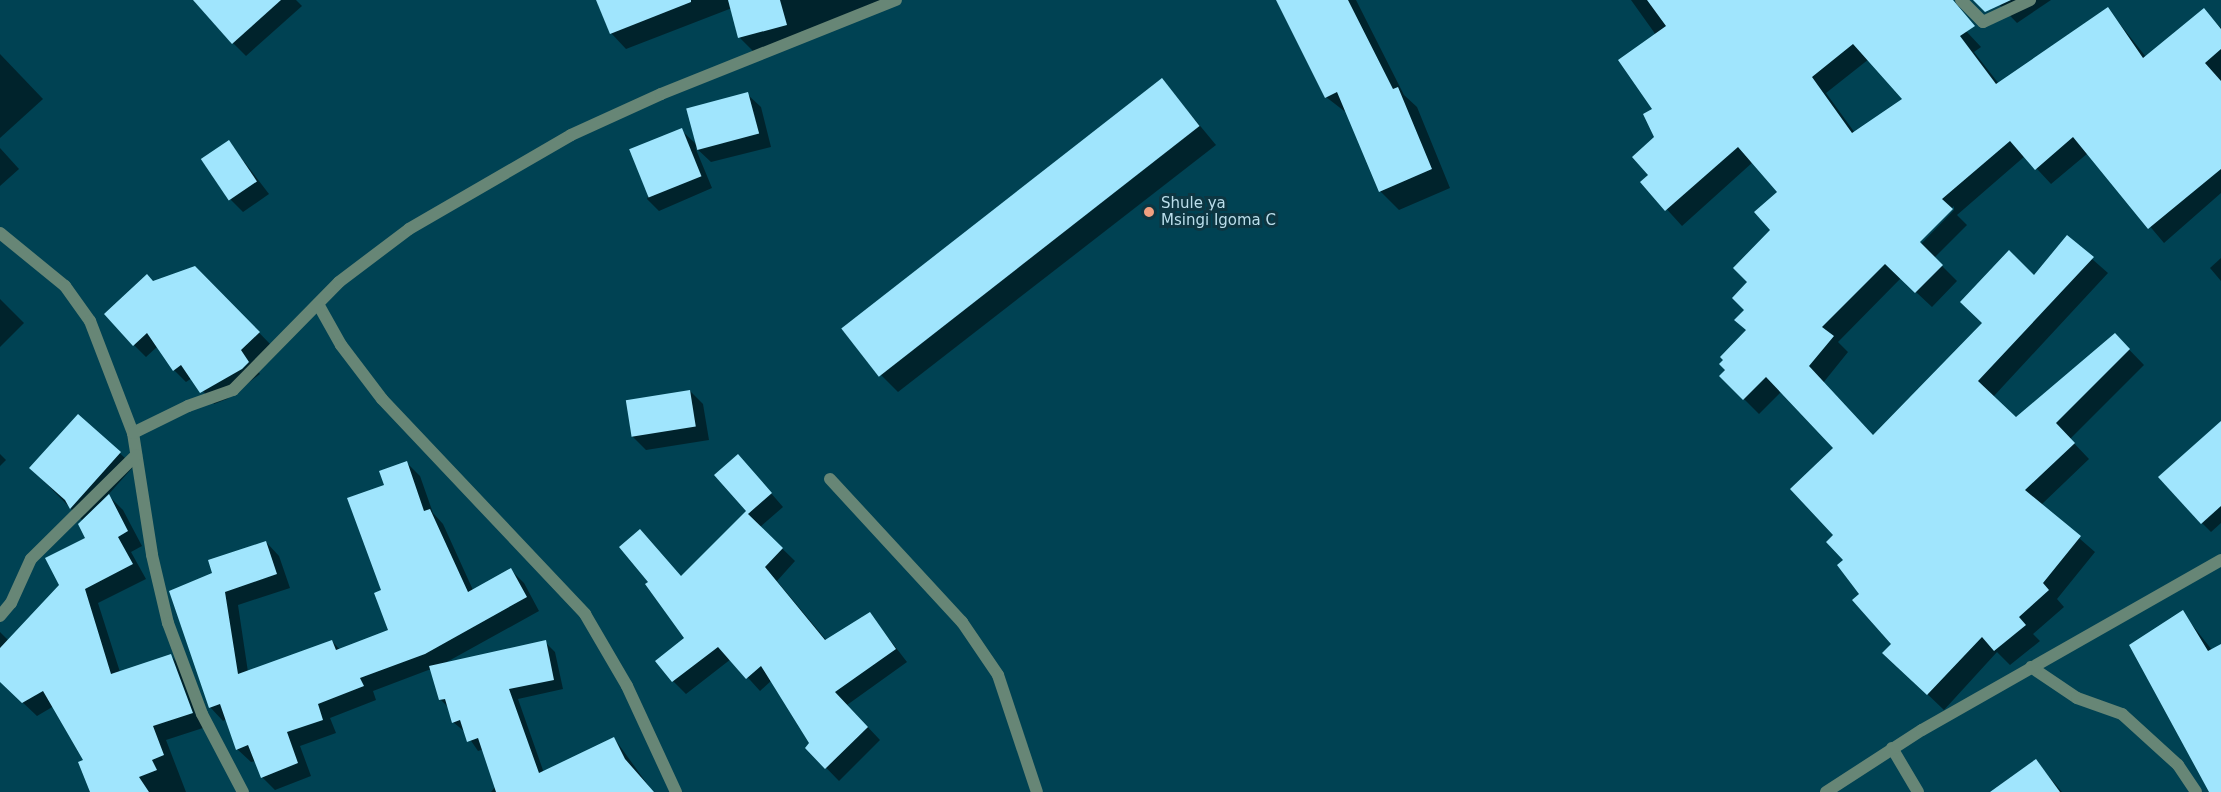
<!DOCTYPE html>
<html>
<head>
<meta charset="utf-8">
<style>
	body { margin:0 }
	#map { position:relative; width:2221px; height:792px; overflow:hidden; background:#004253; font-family:"DejaVu Sans",sans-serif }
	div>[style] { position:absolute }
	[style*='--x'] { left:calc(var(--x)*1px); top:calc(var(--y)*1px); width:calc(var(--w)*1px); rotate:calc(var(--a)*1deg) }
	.shadow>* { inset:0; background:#0007 }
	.building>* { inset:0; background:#a0e5fd; transform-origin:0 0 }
	.lane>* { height:12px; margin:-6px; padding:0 6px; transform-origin:6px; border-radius:6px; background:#678676 }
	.street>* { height:12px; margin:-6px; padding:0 6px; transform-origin:6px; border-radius:6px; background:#678676 }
	.dots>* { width:16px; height:16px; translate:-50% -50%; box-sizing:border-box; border:3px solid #0d3642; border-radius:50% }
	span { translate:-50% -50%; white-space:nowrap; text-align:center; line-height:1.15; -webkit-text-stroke:6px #0d3642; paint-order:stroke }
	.poi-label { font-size:15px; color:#bbdeeb }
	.left { translate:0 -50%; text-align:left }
</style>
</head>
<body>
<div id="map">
	<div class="shadow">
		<div style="clip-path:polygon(208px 0,296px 0,302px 6px,246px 56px,233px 43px)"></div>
		<div style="clip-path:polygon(597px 0,898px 0,899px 4px,800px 32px,802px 40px,755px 53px,740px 38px,732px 8px,626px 49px,611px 33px)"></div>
		<div style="clip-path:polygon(1278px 0,1356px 0,1404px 95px,1417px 107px,1450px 188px,1399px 210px,1380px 191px,1348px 114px,1326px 97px)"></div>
		<div style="clip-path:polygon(evenodd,1631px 0,1937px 0,1981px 47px,1974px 52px,1999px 84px,2108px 9px,2146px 57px,2203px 10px,2221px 28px,2221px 193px,2164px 243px,2088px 153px,2051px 184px,2025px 156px,1957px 215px,1967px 225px,1934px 258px,1957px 281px,1932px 307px,1901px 278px,1838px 342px,1848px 352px,1823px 383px,1874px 437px,2034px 277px,2067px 237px,2108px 273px,1993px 397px,2016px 419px,2115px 335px,2144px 365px,2070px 439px,2089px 459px,2041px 505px,2095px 552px,2057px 599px,2064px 607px,2033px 634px,2040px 641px,2010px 665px,1997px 652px,1944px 710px,1900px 668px,1893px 644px,1861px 594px,1835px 535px,1836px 448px,1782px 391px,1759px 414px,1721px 376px,1748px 331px,1749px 282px,1772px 230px,1779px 192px,1753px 162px,1682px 226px,1642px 182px,1650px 175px,1656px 138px,1656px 35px,1631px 0,1869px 59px,1904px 99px,1855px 133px,1826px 93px,1869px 59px,1631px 0,1954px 206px,1954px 210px,1916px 249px,1913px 246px,1954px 206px)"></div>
		<div style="clip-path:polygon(1995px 0,2051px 0,2017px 23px)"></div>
		<div style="clip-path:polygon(0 54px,43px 99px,0 138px)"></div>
		<div style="clip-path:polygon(1162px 80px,1216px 145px,898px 392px,879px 373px)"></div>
		<div style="clip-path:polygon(747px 94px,761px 107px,771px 147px,711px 162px,695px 147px,712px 188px,659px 211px,647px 199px,681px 130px,697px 145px)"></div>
		<div style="clip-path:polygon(229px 142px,269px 194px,243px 212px,230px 199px)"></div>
		<div style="clip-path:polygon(0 148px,19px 169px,0 186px)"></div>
		<div style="clip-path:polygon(2221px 258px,2221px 281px,2210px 268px)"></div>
		<div style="clip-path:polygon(195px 267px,271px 345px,252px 363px,260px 374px,227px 399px,214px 404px,192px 378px,186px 382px,174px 370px,158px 346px,146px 357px,134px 345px,153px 282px)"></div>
		<div style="clip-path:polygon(0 299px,24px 323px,0 347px)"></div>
		<div style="clip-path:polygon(690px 391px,703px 404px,709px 440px,646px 450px,632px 436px)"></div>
		<div style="clip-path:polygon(78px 416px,134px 466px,108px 495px,123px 510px,142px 546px,131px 552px,146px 579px,98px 603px,120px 672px,171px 656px,185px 670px,206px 727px,166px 740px,186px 792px,92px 792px,85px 760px,54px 706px,37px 716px,0 681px,0 632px,9px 641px,61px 586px,87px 538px,83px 521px,31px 468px)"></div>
		<div style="clip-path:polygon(2221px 423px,2221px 523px,2211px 532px,2198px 519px)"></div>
		<div style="clip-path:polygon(0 454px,6px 460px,0 466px)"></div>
		<div style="clip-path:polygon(407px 463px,420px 476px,433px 513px,443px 524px,473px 590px,510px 569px,524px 583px,539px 611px,445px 663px,545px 642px,555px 652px,563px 689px,518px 699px,544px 773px,614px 738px,653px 792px,491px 792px,496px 786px,484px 749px,478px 751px,465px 732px,453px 722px,449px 708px,440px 699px,431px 669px,373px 691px,376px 700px,330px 718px,336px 733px,300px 746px,311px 776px,275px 790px,262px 777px,256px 761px,251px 762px,237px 749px,227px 719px,223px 721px,210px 707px,214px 574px,266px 542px,279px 556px,290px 588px,238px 605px,248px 672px,332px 641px,340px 650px,390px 631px,383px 591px,386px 486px)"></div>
		<div style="clip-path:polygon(750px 469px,783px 507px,760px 527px,795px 561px,777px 581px,827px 641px,870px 614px,907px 662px,847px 705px,880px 740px,839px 781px,807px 748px,811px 744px,772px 680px,760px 691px,731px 659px,686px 694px,673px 681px,686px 639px,682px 577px,748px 511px)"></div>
		<div style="clip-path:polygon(2182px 612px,2212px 650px,2221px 645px,2221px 792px,2216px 792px)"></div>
		<div style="clip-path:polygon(2036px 761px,2062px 792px,1993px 792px)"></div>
	</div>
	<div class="building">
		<div style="clip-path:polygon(193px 0,281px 0,232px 44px)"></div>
		<div style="clip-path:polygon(596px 0,691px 0,691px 2px,610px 34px)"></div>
		<div style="clip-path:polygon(728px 0,780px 0,787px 25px,738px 38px)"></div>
		<div style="clip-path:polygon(1276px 0,1348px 0,1393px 89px,1398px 87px,1432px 169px,1379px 192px,1337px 92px,1325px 98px)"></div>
		<div style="clip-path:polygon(evenodd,1647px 0,1953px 0,1975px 26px,1960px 36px,1996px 84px,2108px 7px,2143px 58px,2204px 8px,2221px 29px,2221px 49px,2205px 63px,2221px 81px,2221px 169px,2148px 229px,2073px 137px,2035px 170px,2010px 141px,1942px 199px,1953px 209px,1920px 242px,1943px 265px,1915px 293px,1885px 264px,1822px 327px,1834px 336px,1809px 366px,1873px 435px,1982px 323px,1960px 302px,2009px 250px,2034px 275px,2067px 235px,2094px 257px,1978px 381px,2016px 417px,2115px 333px,2130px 349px,2056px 423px,2075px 443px,2025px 490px,2081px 536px,2043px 583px,2049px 590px,2019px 617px,2026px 625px,1994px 651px,1982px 637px,1927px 695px,1882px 653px,1891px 644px,1852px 600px,1859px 594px,1837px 565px,1843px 560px,1826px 542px,1833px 535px,1790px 489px,1833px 448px,1766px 377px,1743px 400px,1719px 376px,1725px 370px,1719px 364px,1723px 360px,1720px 357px,1746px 330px,1734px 320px,1744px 310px,1732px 298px,1747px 282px,1733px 268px,1770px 230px,1754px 212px,1777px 192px,1738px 147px,1665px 211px,1640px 182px,1648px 175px,1632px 157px,1654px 137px,1643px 114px,1652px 109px,1618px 60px,1666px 26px,1647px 0,1853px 44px,1902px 99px,1852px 133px,1812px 77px,1853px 44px)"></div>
		<div style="clip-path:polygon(1973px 0,2011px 0,1985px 12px)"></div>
		<div style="left:1162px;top:78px;width:61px;height:407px;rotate:52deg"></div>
		<div style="left:748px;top:92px;width:43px;height:64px;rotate:75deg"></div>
		<div style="left:682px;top:128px;width:52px;height:57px;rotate:68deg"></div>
		<div style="left:229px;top:140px;width:50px;height:34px;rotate:56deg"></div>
		<div style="clip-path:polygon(195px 266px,260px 332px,241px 350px,249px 362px,242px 369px,200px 393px,181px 365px,173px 371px,147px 333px,133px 346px,104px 314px,147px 274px,153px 281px)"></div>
		<div style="left:690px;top:390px;width:37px;height:65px;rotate:81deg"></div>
		<div style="clip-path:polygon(78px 414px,121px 452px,70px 509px,65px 500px,29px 468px)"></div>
		<div style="clip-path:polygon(2221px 421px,2221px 506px,2201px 524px,2158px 477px)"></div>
		<div style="clip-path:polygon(738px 454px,772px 493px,748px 514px,783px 548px,765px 567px,825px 640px,870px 612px,896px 649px,835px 692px,868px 727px,825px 769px,805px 748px,809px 743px,761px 666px,746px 679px,718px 647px,672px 682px,655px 661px,684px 638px,645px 584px,648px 582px,619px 547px,640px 529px,681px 576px,746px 511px,714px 475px)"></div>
		<div style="clip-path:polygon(407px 461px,424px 511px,430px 509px,468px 592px,511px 568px,527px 597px,425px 654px,360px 678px,364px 686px,318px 704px,323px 720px,287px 732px,298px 763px,261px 778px,248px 745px,236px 750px,220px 704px,209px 708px,169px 591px,212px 573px,208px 560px,266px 541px,277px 574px,225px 592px,238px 674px,332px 640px,336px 650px,388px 630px,374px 593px,381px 590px,347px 498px,384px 485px,379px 471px)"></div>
		<div style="clip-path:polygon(109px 494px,128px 531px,118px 537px,133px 564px,85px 589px,111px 674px,171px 654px,193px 713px,153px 726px,164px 755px,152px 760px,157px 770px,139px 777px,149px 792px,90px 792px,78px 762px,83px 760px,43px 691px,22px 703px,0 682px,0 648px,59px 585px,45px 558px,85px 538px,78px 524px)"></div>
		<div style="clip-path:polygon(2183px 610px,2208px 651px,2221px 644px,2221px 792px,2209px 792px,2129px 645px)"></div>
		<div style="clip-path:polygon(546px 640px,554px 680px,509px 689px,539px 773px,614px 737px,625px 759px,654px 792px,496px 792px,478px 738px,467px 742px,460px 720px,452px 723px,445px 699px,439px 700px,429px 666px)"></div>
		<div style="clip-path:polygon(2036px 759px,2060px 792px,1990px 792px)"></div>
	</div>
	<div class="lane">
		<div style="--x:830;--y:479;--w:195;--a:47.3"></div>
		<div style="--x:962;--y:622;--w:64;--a:55.8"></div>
		<div style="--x:998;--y:675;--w:123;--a:71.6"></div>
	</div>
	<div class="street">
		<div style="--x:1961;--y:0;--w:31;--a:45"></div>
		<div style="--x:1983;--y:22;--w:52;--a:-25.1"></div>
		<div style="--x:0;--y:233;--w:84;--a:39.2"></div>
		<div style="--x:65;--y:286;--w:43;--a:54.5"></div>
		<div style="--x:90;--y:321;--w:120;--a:69"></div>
		<div style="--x:133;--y:433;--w:123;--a:81.1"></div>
		<div style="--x:152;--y:555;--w:70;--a:76.8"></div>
		<div style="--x:168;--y:623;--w:97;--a:69.5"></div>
		<div style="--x:202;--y:714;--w:88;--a:62.3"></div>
		<div style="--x:318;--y:304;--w:47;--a:60.7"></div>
		<div style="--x:341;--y:345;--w:68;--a:52.8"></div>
		<div style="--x:382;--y:399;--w:296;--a:46.6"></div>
		<div style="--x:585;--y:614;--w:83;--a:59.7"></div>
		<div style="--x:627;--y:686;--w:117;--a:65.2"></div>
		<div style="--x:133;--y:433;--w:61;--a:-26.1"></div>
		<div style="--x:188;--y:406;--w:48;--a:-19.6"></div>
		<div style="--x:233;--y:390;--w:151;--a:-45.5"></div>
		<div style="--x:339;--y:282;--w:88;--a:-37.1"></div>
		<div style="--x:409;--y:229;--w:187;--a:-30.1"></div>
		<div style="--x:571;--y:135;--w:99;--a:-24.5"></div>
		<div style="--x:661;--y:94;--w:253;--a:-21.8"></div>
		<div style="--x:0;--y:616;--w:17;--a:-50"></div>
		<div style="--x:11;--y:603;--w:48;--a:-65.6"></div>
		<div style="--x:31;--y:559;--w:148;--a:-44.7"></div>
		<div style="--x:2031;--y:667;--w:55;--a:34"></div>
		<div style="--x:2077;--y:698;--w:48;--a:19.6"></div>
		<div style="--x:2122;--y:714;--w:76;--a:42.3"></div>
		<div style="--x:2178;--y:765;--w:32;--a:56"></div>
		<div style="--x:1892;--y:748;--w:51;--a:59.4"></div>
		<div style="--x:1826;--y:792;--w:114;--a:-32.9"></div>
		<div style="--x:1922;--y:730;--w:344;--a:-29.6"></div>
	</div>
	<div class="dots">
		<div style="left:1149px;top:212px;background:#f2a080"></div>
	</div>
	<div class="poi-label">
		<span class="left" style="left:1161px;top:212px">Shule ya<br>Msingi Igoma C</span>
	</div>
</div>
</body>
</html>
